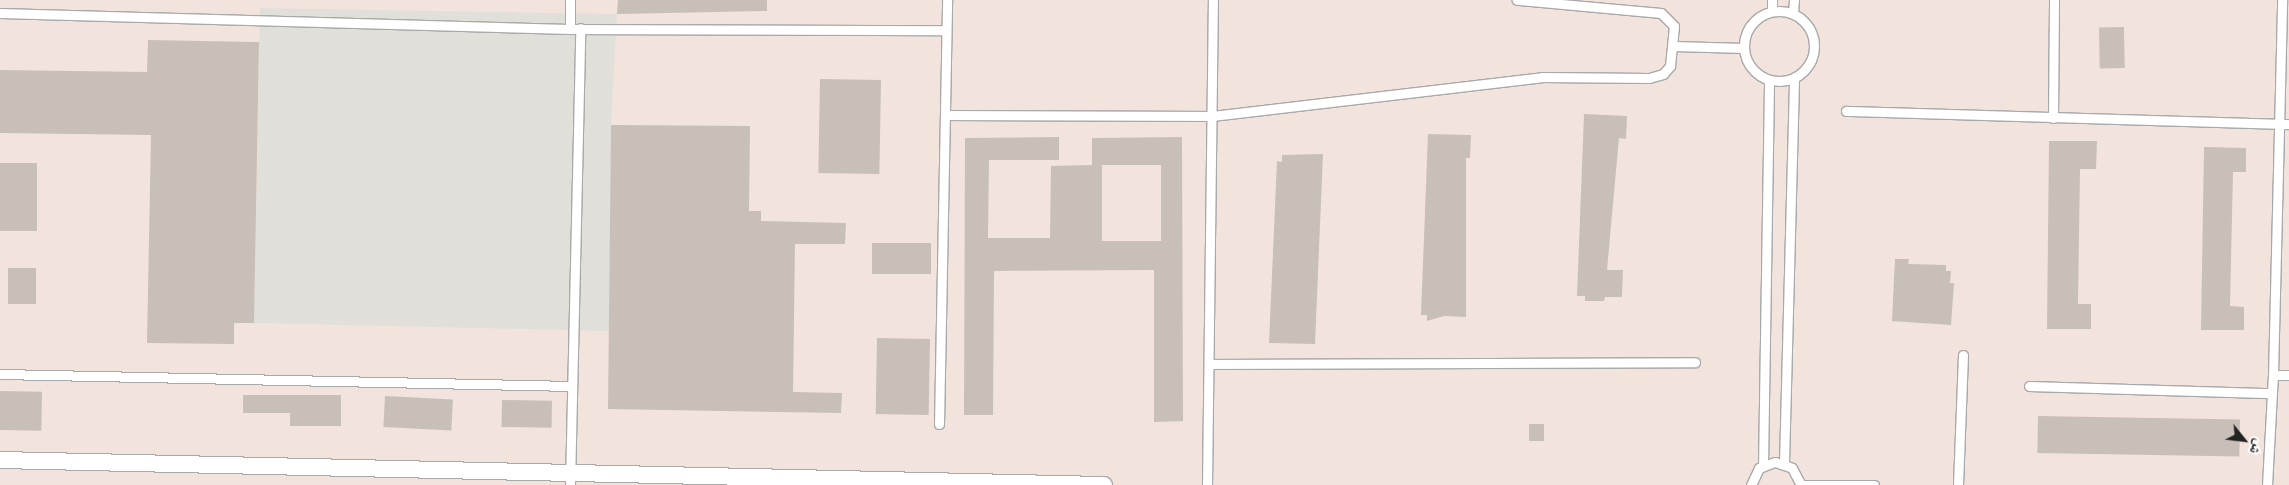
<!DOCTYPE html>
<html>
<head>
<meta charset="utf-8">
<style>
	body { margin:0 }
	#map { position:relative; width:2289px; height:485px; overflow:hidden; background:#f2efe9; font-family:"Asap Condensed","Noto Naskh Arabic",sans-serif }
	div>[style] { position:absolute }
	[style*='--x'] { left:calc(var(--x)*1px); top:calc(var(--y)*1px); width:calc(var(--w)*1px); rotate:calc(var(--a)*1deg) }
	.military>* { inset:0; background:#f3e3dd; transform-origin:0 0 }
	.airport>* { inset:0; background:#e1dfda }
	.building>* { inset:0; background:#c7bfb8; transform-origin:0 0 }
	.roads { filter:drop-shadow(1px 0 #a9a9a9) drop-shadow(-1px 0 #a9a9a9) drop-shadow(0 1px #a9a9a9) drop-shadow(0 -1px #a9a9a9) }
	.lane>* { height:9px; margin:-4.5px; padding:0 4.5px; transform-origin:4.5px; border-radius:4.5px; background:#fff }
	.lane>.ring { margin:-4.5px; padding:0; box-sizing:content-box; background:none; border:9px solid #fff; border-radius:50% }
	.street>* { height:16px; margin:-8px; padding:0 8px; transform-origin:8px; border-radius:8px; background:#fff }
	span { translate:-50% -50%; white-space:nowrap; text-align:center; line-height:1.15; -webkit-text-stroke:4px #fff; paint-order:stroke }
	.north { position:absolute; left:2219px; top:415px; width:50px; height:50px; -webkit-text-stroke:4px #fff; paint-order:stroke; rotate:119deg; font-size:14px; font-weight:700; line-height:20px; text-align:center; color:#222 }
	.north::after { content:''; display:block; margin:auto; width:18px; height:22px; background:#222; clip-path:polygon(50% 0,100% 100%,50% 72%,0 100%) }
</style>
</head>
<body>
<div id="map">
	<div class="military">
		<div style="left:0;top:0;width:2289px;height:485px"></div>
	</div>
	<div class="airport">
		<div style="clip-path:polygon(260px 8px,617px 14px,611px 125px,609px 331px,254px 323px)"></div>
	</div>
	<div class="building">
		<div style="clip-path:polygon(618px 0,767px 0,767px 11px,617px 14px)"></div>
		<div style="left:2124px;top:27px;width:41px;height:25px;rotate:89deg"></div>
		<div style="clip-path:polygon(148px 40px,259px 42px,254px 323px,234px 323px,234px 344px,147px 343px,151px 135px,0 133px,0 70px,147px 72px)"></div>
		<div style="left:820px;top:79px;width:61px;height:94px;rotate:1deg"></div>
		<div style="clip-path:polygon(1584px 114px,1627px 116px,1626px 139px,1619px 138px,1607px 270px,1623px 270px,1622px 297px,1605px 297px,1604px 301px,1585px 301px,1585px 296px,1577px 296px)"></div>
		<div style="clip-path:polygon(611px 125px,750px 126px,749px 211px,761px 211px,761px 221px,846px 223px,845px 244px,795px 244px,793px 392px,842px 393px,841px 413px,608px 409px)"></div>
		<div style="clip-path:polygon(1428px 134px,1471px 135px,1470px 158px,1466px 158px,1466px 317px,1444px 316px,1427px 321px,1427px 315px,1421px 315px)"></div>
		<div style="clip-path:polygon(evenodd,1059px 137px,1059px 160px,989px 160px,988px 238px,1050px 238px,1051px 166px,1092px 165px,1092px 138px,1182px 137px,1183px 421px,1154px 422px,1154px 270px,994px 271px,993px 415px,964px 415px,965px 138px,1059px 137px,1102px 165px,1161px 165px,1161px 241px,1102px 241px,1102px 165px)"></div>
		<div style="clip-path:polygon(2049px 141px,2097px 141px,2096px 169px,2080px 169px,2078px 304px,2091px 304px,2091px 329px,2047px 329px)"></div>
		<div style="clip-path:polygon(2204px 147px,2246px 148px,2246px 172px,2233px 172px,2230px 306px,2244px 307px,2244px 330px,2201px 330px)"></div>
		<div style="clip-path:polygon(1323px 154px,1315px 344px,1269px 343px,1277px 161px,1282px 162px,1282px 155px)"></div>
		<div style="left:0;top:163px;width:37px;height:68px"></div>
		<div style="left:872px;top:243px;width:59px;height:31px"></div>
		<div style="clip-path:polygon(1895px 259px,1909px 259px,1908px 264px,1946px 265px,1946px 271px,1951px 271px,1950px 283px,1954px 283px,1951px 325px,1892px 321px)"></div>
		<div style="left:8px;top:268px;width:28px;height:36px"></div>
		<div style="left:877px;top:338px;width:53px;height:76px;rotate:1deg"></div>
		<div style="left:0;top:391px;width:42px;height:39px;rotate:1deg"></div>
		<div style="clip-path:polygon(243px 395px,341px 395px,341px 426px,290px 426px,290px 413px,243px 413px)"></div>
		<div style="left:385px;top:396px;width:68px;height:31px;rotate:3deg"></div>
		<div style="left:502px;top:400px;width:50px;height:27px;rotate:1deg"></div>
		<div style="left:2038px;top:416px;width:202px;height:37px;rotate:1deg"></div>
		<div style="left:1529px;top:424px;width:15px;height:17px"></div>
	</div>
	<div class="roads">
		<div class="lane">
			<div style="--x:570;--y:0;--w:29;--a:90"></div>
			<div class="ring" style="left:1744px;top:11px;width:61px;height:61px"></div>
			<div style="--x:1772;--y:11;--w:11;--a:-90"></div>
			<div style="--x:0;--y:13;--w:570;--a:1.61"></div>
			<div style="--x:570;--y:29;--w:376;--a:0.2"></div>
			<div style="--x:1793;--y:14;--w:14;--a:-86"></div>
			<div style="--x:1674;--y:46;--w:70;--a:1.6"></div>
			<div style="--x:1846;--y:111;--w:443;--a:1.7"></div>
			<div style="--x:947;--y:115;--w:265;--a:0.2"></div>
			<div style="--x:1212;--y:116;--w:332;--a:-6.7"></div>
			<div style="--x:1542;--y:77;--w:107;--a:0.5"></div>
			<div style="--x:1649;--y:78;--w:15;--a:-16"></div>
			<div style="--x:1663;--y:74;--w:11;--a:-49"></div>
			<div style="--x:1670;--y:66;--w:40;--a:-84.3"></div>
			<div style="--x:1674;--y:26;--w:18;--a:-135"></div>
			<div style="--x:1661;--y:13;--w:145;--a:-174.8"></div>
			<div style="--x:2053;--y:118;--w:118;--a:-89.5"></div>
			<div style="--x:1209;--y:364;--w:486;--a:-0.2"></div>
			<div style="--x:0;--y:374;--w:572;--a:1.2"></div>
			<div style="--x:2273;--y:375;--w:16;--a:0"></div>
			<div style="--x:2029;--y:386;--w:243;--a:1.7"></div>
			<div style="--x:939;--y:424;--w:424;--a:-88.9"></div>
			<div style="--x:1784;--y:463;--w:385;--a:-88.5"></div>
			<div style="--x:1763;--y:466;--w:386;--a:-89.1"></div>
			<div style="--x:570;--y:485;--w:457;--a:-88.7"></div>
			<div style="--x:1207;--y:485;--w:485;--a:-89.3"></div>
			<div style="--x:1751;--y:485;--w:19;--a:-65"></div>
			<div style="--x:1759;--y:468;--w:17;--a:-21"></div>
			<div style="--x:1775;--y:462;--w:18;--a:19"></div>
			<div style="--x:1792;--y:468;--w:19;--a:62"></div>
			<div style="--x:1801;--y:485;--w:73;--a:0"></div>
			<div style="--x:1958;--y:485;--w:130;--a:-87.8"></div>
			<div style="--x:2267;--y:485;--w:110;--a:-86.9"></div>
			<div style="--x:2273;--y:375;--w:375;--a:-88.6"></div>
		</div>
		<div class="street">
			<div style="--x:0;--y:460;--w:1104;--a:1.3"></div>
		</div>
	</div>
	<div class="north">ش</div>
</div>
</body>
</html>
